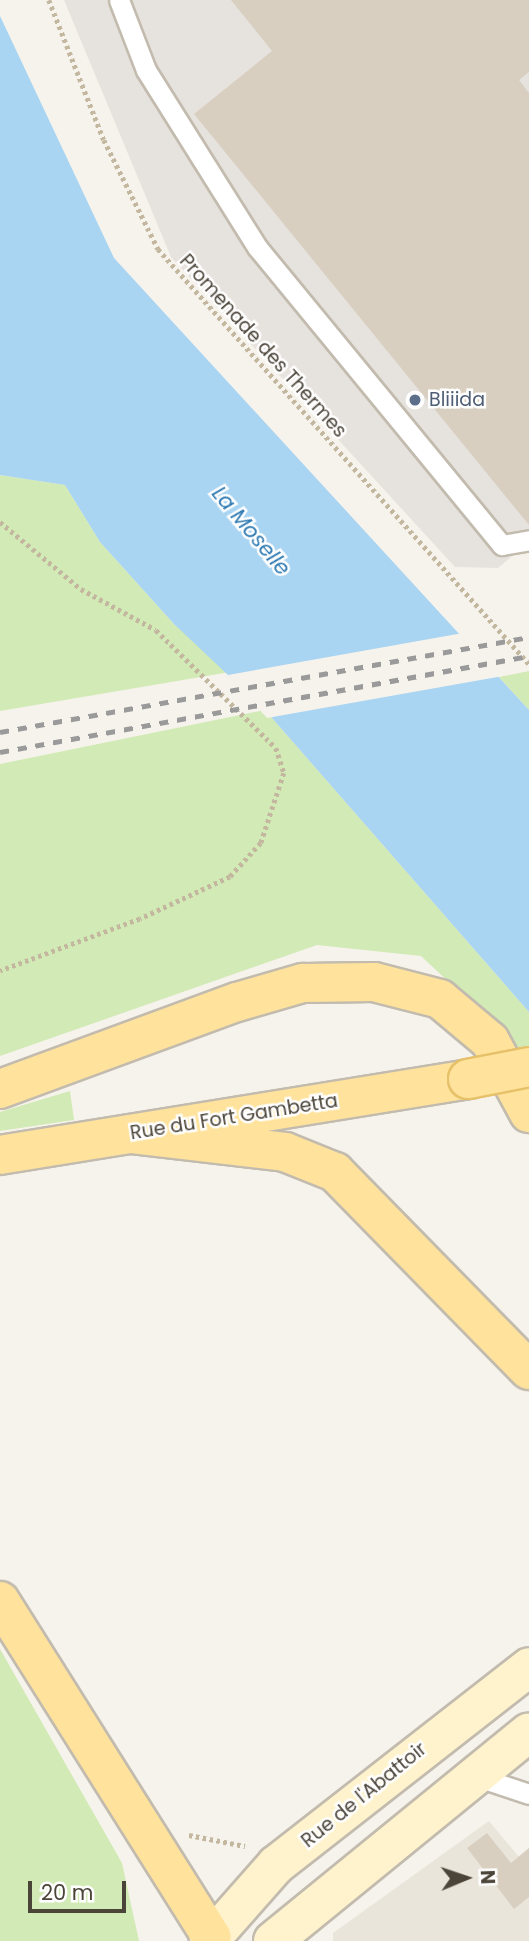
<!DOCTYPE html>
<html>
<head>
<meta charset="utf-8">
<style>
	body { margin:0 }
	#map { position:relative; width:529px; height:1941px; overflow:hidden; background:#f6f3ec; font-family:Poppins,sans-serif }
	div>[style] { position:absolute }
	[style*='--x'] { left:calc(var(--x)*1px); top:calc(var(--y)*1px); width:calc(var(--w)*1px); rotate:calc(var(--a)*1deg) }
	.residential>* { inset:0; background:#eae5da }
	.industrial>* { inset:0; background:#e6e2dd }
	.green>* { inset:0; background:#d2eab5 }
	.water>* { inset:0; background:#a9d4f2 }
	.pier>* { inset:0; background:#f6f3ec }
	.building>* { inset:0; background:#d8cfc1 }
	.path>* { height:4.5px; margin-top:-2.25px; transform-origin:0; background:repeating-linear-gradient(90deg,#c4b79f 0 3.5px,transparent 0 7px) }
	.roads { filter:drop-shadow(2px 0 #c2bbae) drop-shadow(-2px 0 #c2bbae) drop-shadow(0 2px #c2bbae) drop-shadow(0 -2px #c2bbae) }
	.lane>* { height:19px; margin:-9.5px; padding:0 9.5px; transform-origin:9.5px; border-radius:9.5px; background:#fff }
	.secondary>* { height:38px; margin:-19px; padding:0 19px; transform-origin:19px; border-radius:19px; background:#fff3cd }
	.primary>* { height:38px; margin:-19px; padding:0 19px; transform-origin:19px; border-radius:19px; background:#ffe39c }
	.rail>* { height:5px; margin-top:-2.5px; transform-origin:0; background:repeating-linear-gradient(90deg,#9a9a9a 0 9px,transparent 0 18px) }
	.bridges { filter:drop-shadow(2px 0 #e6c16a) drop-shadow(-2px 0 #e6c16a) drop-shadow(0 2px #e6c16a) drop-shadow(0 -2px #e6c16a) }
	.primary-bridge>* { height:38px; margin:-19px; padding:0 19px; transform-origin:19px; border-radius:19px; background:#ffe39c }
	.dots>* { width:19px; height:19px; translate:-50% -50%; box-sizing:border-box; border:4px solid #fff; border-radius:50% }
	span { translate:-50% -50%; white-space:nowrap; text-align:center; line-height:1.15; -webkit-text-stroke:5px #fff; paint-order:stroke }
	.street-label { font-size:19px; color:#4b4439 }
	.service-label { font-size:19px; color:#4e5e75 }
	.left { translate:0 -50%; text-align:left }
	.water-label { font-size:21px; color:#2e7ab2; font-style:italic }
	.north { position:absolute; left:431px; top:1843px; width:70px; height:70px; -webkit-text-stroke:5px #fff; paint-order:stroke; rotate:88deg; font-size:19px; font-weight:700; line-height:28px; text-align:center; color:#4b4439 }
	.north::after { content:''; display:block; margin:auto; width:24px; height:32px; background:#4b4439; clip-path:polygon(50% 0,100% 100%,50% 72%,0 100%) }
	.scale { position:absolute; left:28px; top:1881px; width:98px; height:32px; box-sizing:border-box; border:4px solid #4b4439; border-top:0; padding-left:9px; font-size:21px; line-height:24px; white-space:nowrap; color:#4b4439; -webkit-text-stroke:5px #fff; paint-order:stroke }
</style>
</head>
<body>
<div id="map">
	<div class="residential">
		<div style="clip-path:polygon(489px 1821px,529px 1869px,529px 1941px,333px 1941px,333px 1933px)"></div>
	</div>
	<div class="industrial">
		<div style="clip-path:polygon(64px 0,529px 0,529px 542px,498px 568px,455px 567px,171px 257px)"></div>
	</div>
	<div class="green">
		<div style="clip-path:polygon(0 475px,65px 485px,100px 542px,174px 624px,230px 672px,0 711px)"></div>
		<div style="clip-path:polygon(529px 671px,529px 710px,499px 677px)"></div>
		<div style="clip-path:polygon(265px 710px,529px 1012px,529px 1057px,421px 956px,317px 945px,0 1056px,0 764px)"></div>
		<div style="clip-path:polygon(70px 1091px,74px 1120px,0 1131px,0 1112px)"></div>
		<div style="clip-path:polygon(0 1649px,122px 1863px,139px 1941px,0 1941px)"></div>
	</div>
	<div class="water">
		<div style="clip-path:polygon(0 16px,114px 258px,529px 710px,529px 1012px,265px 710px,174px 624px,100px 542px,65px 485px,0 475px)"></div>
	</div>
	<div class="pier">
		<div style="clip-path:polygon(463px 633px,503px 676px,267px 718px,228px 675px)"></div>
	</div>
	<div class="building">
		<div style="clip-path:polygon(231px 0,529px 0,529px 72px,519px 80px,529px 93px,529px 525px,194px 114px,272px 51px)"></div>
		<div style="clip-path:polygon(487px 1833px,511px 1863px,529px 1848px,529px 1897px,514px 1909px,467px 1848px)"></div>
	</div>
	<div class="path">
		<div style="--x:49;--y:0;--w:150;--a:68.6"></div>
		<div style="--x:104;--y:140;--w:122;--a:63.6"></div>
		<div style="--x:158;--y:249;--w:557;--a:48.2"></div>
		<div style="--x:0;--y:522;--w:105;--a:39.6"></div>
		<div style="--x:81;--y:589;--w:85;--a:28.7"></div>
		<div style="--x:156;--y:630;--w:168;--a:44.5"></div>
		<div style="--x:276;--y:748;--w:26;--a:72"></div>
		<div style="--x:284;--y:773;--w:74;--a:108.2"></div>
		<div style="--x:261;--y:843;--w:46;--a:132.4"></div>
		<div style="--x:230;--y:877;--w:99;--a:155"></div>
		<div style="--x:140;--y:919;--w:149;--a:159.6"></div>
		<div style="--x:189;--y:1835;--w:57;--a:11.1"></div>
	</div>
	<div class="roads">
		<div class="lane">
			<div style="--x:119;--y:0;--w:75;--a:68.9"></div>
			<div style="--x:146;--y:70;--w:209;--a:57.9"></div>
			<div style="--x:257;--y:247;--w:386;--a:50.6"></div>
			<div style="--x:502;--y:545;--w:27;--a:-10"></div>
			<div style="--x:475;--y:1776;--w:57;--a:18.4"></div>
		</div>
		<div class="secondary">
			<div style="--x:209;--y:1941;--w:101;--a:-48.6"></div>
			<div style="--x:276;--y:1865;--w:321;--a:-38"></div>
			<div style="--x:273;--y:1941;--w:330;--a:-39.2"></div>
		</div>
		<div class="primary">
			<div style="--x:0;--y:1089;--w:252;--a:-20.2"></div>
			<div style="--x:237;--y:1002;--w:69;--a:-16.1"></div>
			<div style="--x:303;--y:983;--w:71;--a:-0.8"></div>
			<div style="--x:374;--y:982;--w:68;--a:14.4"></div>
			<div style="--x:440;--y:999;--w:65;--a:40"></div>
			<div style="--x:490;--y:1041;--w:82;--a:61.6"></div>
			<div style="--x:130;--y:1134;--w:156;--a:6.6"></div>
			<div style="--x:285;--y:1152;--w:54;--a:21.8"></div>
			<div style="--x:335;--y:1172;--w:277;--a:45.6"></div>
			<div style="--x:0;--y:1155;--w:474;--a:-9.2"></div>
			<div style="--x:0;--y:1601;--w:397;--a:57.8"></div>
		</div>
	</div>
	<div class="rail">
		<div style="--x:0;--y:732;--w:537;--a:-10.18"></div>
		<div style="--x:0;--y:752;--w:538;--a:-10.29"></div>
	</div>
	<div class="bridges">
		<div class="primary-bridge">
			<div style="--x:468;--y:1079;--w:62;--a:-11.1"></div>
		</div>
	</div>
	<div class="dots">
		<div style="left:415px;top:400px;background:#5c6f8a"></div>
	</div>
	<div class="street-label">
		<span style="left:263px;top:346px;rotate:48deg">Promenade des Thermes</span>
		<span style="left:234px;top:1117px;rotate:-9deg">Rue du Fort Gambetta</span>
		<span style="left:364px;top:1795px;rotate:-39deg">Rue de l'Abattoir</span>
	</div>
	<div class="service-label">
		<span class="left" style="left:429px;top:400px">Bliiida</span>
	</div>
	<div class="water-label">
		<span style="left:251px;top:531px;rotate:50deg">La Moselle</span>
	</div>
	<div class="north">N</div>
	<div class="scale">20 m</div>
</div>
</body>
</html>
